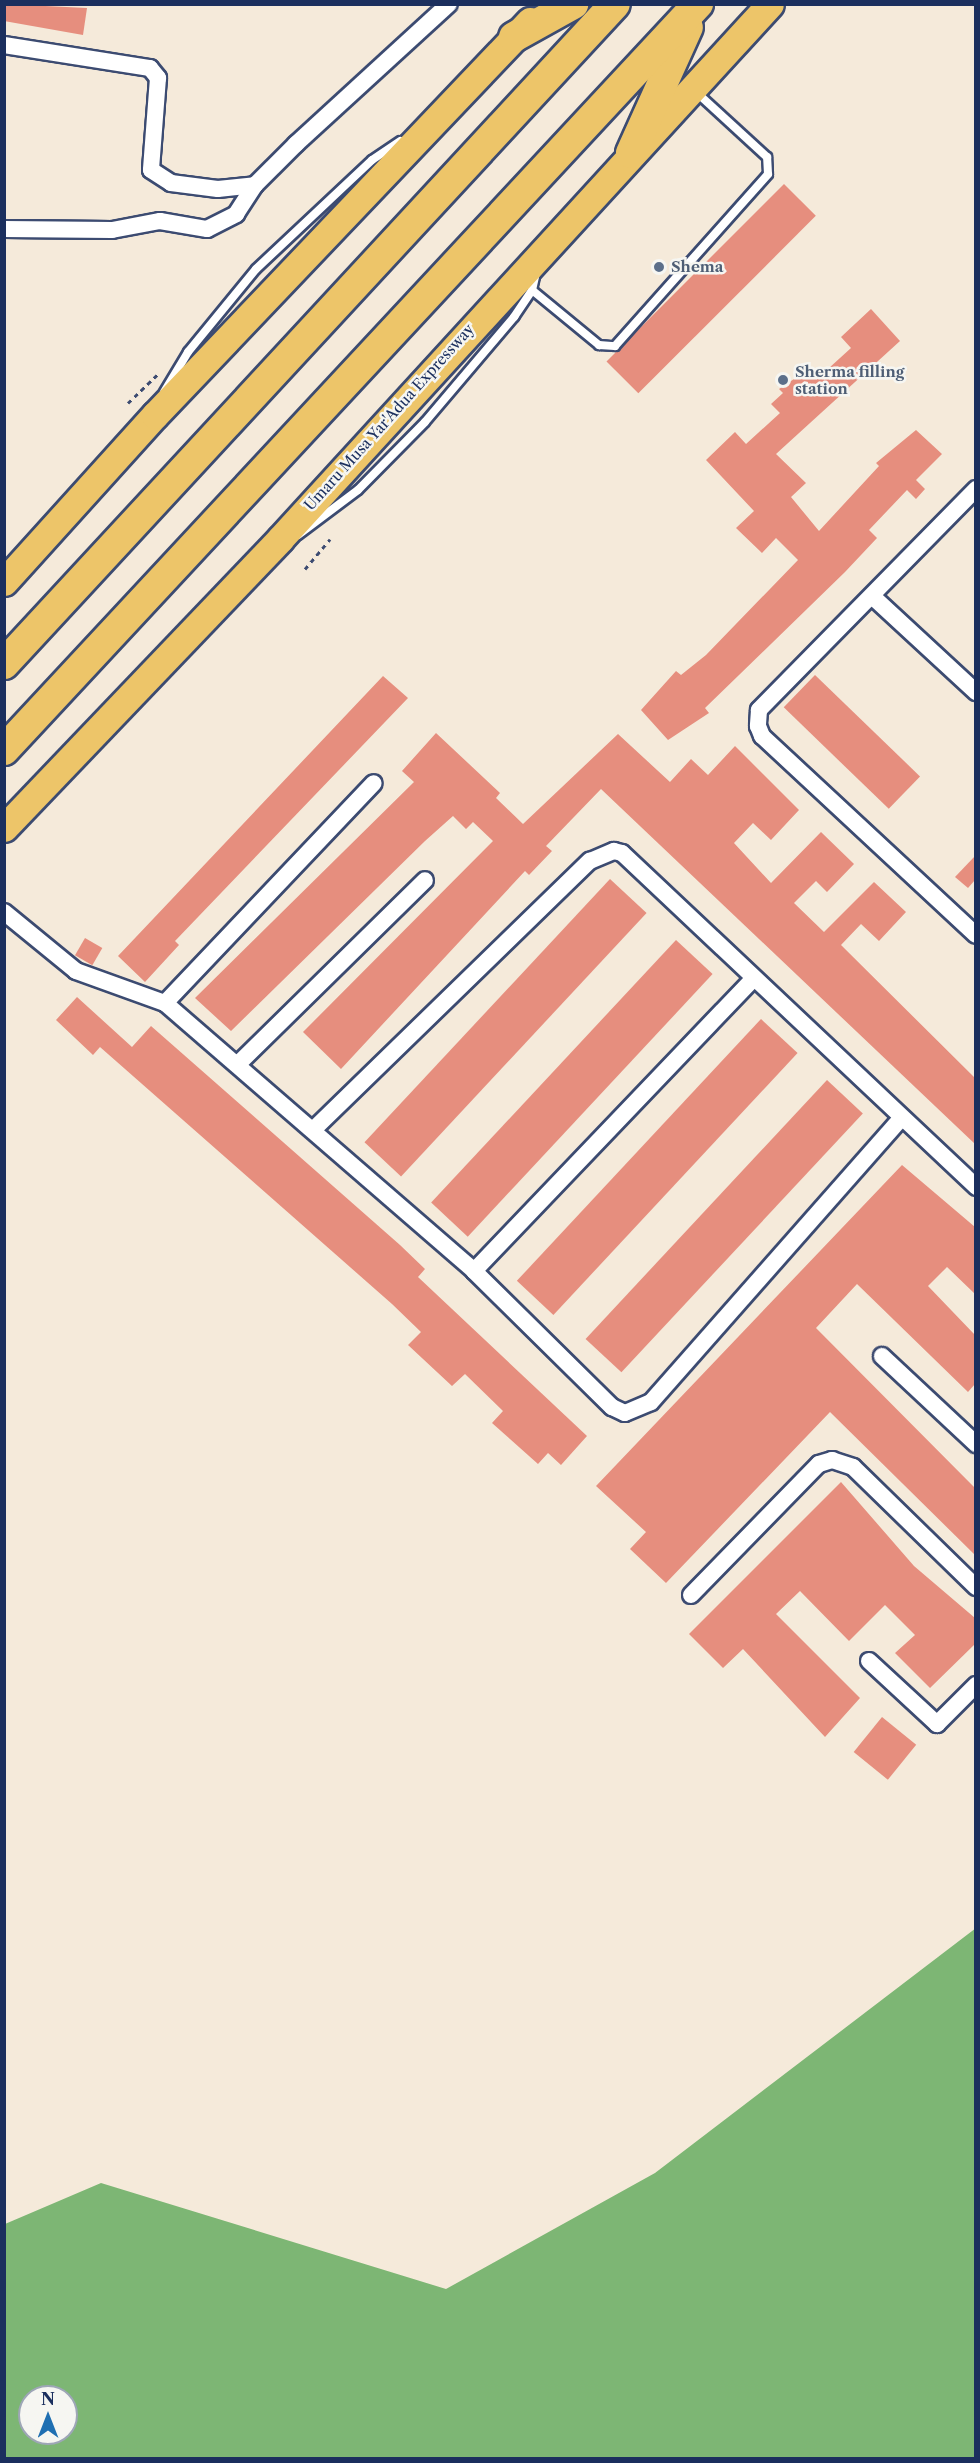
<!DOCTYPE html>
<html>
<head>
<meta charset="utf-8">
<style>
	body { margin:0 }
	#map { position:relative; width:980px; height:2463px; overflow:hidden; background:#f5eada; font-family:"Libre Caslon Text",serif }
	div>[style] { position:absolute }
	[style*='--x'] { left:calc(var(--x)*1px); top:calc(var(--y)*1px); width:calc(var(--w)*1px); rotate:calc(var(--a)*1deg) }
	.forest>* { inset:0; background:#7db674 }
	.building>* { inset:0; background:#e68e7e; transform-origin:0 0 }
	.path>* { height:3px; margin-top:-1.5px; transform-origin:0; background:repeating-linear-gradient(90deg,#3c4b71 0 4.5px,transparent 0 9px) }
	.roads { filter:drop-shadow(2px 0 #3c4b71) drop-shadow(-2px 0 #3c4b71) drop-shadow(0 2px #3c4b71) drop-shadow(0 -2px #3c4b71) }
	.service>* { height:8px; margin:-4px; padding:0 4px; transform-origin:4px; border-radius:4px; background:#fff }
	.minor>* { height:16px; margin:-8px; padding:0 8px; transform-origin:8px; border-radius:8px; background:#fff }
	.trunk>* { height:27px; margin:-13.5px; padding:0 13.5px; transform-origin:13.5px; border-radius:13.5px; background:#edc569 }
	.motorway>* { height:30px; margin:-15px; padding:0 15px; transform-origin:15px; border-radius:15px; background:#edc569 }
	.dots>* { width:16px; height:16px; translate:-50% -50%; box-sizing:border-box; border:3px solid #f6f6f2; border-radius:50% }
	span { translate:-50% -50%; white-space:nowrap; text-align:center; line-height:1.15; -webkit-text-stroke:5px #f6f6f2; paint-order:stroke }
	.service-label { font-size:15px; color:#4e5e75; font-weight:700 }
	.left { translate:0 -50%; text-align:left }
	.street-label { font-size:15px; color:#1b2f5e }
	.frame { position:absolute; inset:0; border:6px solid #1b2f5e; pointer-events:none }
	.north { position:absolute; left:18px; top:2385px; width:60px; height:60px; box-sizing:border-box; background:#f6f6f2; border:2px solid #9ea6b7; border-radius:50%; rotate:0deg; font-size:16px; font-weight:700; line-height:24px; text-align:center; color:#1b2f5e }
	.north::after { content:''; display:block; margin:auto; width:21px; height:27px; background:#1f6fb2; clip-path:polygon(50% 0,100% 100%,50% 72%,0 100%) }
</style>
</head>
<body>
<div id="map">
	<div class="forest">
		<div style="clip-path:polygon(evenodd,976px 1928px,975px 2458px,5px 2458px,5px 2224px,101px 2183px,446px 2289px,655px 2173px,976px 1928px,30px 2397px,66px 2397px,66px 2433px,30px 2433px,30px 2397px)"></div>
	</div>
	<div class="building">
		<div style="clip-path:polygon(4px 4px,87px 8px,83px 35px,4px 21px)"></div>
		<div style="left:784px;top:184px;width:45px;height:251px;rotate:45deg"></div>
		<div style="clip-path:polygon(871px 309px,900px 341px,776px 454px,806px 483px,791px 497px,819px 531px,879px 466px,876px 463px,916px 430px,942px 454px,916px 480px,925px 489px,916px 499px,907px 490px,869px 530px,877px 538px,845px 572px,705px 708px,709px 713px,668px 740px,641px 710px,676px 671px,681px 675px,706px 655px,798px 560px,776px 538px,762px 553px,736px 528px,754px 511px,706px 460px,735px 432px,746px 444px,780px 413px,771px 404px,783px 393px,779px 389px,809px 369px,818px 378px,851px 348px,841px 337px)"></div>
		<div style="left:815px;top:675px;width:146px;height:45px;rotate:44deg"></div>
		<div style="clip-path:polygon(383px 676px,408px 698px,175px 941px,179px 945px,145px 982px,118px 956px)"></div>
		<div style="clip-path:polygon(436px 733px,500px 793px,496px 798px,523px 824px,618px 734px,670px 782px,691px 759px,708px 775px,735px 746px,799px 810px,771px 840px,753px 823px,734px 843px,771px 883px,821px 832px,854px 864px,827px 892px,816px 881px,794px 903px,824px 932px,874px 882px,906px 912px,879px 941px,861px 924px,841px 945px,975px 1078px,975px 1144px,601px 789px,546px 846px,552px 851px,529px 875px,525px 871px,341px 1069px,303px 1032px,493px 841px,473px 822px,466px 829px,453px 816px,425px 841px,231px 1031px,195px 998px,414px 782px,402px 771px)"></div>
		<div style="clip-path:polygon(975px 856px,975px 880px,968px 888px,955px 877px)"></div>
		<div style="left:610px;top:879px;width:50px;height:360px;rotate:43deg"></div>
		<div style="left:85px;top:938px;width:20px;height:20px;rotate:30deg"></div>
		<div style="left:676px;top:940px;width:50px;height:359px;rotate:43deg"></div>
		<div style="clip-path:polygon(77px 997px,132px 1047px,151px 1026px,400px 1245px,425px 1269px,418px 1277px,587px 1436px,561px 1465px,548px 1453px,538px 1464px,492px 1423px,503px 1411px,465px 1374px,452px 1386px,408px 1345px,421px 1332px,392px 1304px,100px 1047px,93px 1055px,56px 1020px)"></div>
		<div style="left:761px;top:1019px;width:50px;height:358px;rotate:43deg"></div>
		<div style="left:827px;top:1080px;width:49px;height:354px;rotate:43deg"></div>
		<div style="clip-path:polygon(902px 1165px,975px 1227px,975px 1294px,947px 1267px,928px 1286px,975px 1335px,975px 1384px,968px 1392px,857px 1284px,816px 1328px,975px 1488px,975px 1555px,830px 1412px,666px 1583px,630px 1549px,646px 1532px,596px 1486px)"></div>
		<div style="clip-path:polygon(841px 1482px,914px 1566px,975px 1618px,975px 1644px,930px 1688px,895px 1653px,915px 1635px,885px 1605px,849px 1641px,800px 1591px,776px 1614px,860px 1698px,825px 1737px,743px 1649px,723px 1668px,689px 1634px)"></div>
		<div style="left:882px;top:1717px;width:44px;height:45px;rotate:39deg"></div>
	</div>
	<div class="path">
		<div style="--x:128;--y:403;--w:43;--a:-44.1"></div>
		<div style="--x:305;--y:569;--w:39;--a:-50"></div>
	</div>
	<div class="roads">
		<div class="service">
			<div style="--x:532;--y:290;--w:87;--a:39.4"></div>
			<div style="--x:599;--y:345;--w:16;--a:4"></div>
			<div style="--x:615;--y:346;--w:230;--a:-48.3"></div>
			<div style="--x:768;--y:174;--w:17;--a:-93"></div>
			<div style="--x:767;--y:157;--w:99;--a:-137.5"></div>
			<div style="--x:164;--y:392;--w:47;--a:-59"></div>
			<div style="--x:188;--y:352;--w:107;--a:-50.7"></div>
			<div style="--x:256;--y:269;--w:159;--a:-43.2"></div>
			<div style="--x:372;--y:160;--w:34;--a:-34"></div>
			<div style="--x:298;--y:535;--w:75;--a:-36.9"></div>
			<div style="--x:358;--y:490;--w:95;--a:-45.4"></div>
			<div style="--x:425;--y:422;--w:138;--a:-49.7"></div>
			<div style="--x:514;--y:317;--w:32;--a:-56"></div>
			<div style="--x:532;--y:290;--w:18;--a:-77"></div>
		</div>
		<div class="minor">
			<div style="--x:4;--y:45;--w:148;--a:9"></div>
			<div style="--x:150;--y:68;--w:13;--a:51"></div>
			<div style="--x:158;--y:78;--w:92;--a:94.4"></div>
			<div style="--x:151;--y:170;--w:24;--a:33"></div>
			<div style="--x:171;--y:183;--w:47;--a:7.3"></div>
			<div style="--x:218;--y:189;--w:37;--a:-6"></div>
			<div style="--x:4;--y:229;--w:108;--a:0.5"></div>
			<div style="--x:112;--y:230;--w:49;--a:-10.6"></div>
			<div style="--x:160;--y:221;--w:48;--a:9.7"></div>
			<div style="--x:207;--y:229;--w:33;--a:-27"></div>
			<div style="--x:236;--y:214;--w:35;--a:-57"></div>
			<div style="--x:255;--y:185;--w:58;--a:-45"></div>
			<div style="--x:296;--y:144;--w:207;--a:-42.5"></div>
			<div style="--x:976;--y:489;--w:310;--a:134.5"></div>
			<div style="--x:759;--y:710;--w:16;--a:94"></div>
			<div style="--x:758;--y:726;--w:11;--a:68"></div>
			<div style="--x:762;--y:736;--w:292;--a:42.9"></div>
			<div style="--x:872;--y:596;--w:142;--a:42.7"></div>
			<div style="--x:4;--y:912;--w:93;--a:39.3"></div>
			<div style="--x:76;--y:971;--w:95;--a:19.8"></div>
			<div style="--x:165;--y:1003;--w:409;--a:40.9"></div>
			<div style="--x:474;--y:1271;--w:194;--a:44.6"></div>
			<div style="--x:612;--y:1407;--w:14;--a:25"></div>
			<div style="--x:625;--y:1413;--w:28;--a:-23"></div>
			<div style="--x:651;--y:1402;--w:378;--a:-48.6"></div>
			<div style="--x:165;--y:1003;--w:303;--a:-46.5"></div>
			<div style="--x:238;--y:1064;--w:262;--a:-44.5"></div>
			<div style="--x:314;--y:1129;--w:385;--a:-44.2"></div>
			<div style="--x:590;--y:861;--w:26;--a:-23"></div>
			<div style="--x:614;--y:851;--w:8;--a:14"></div>
			<div style="--x:622;--y:853;--w:487;--a:43.3"></div>
			<div style="--x:474;--y:1271;--w:404;--a:-46.3"></div>
			<div style="--x:882;--y:1356;--w:129;--a:43.1"></div>
			<div style="--x:691;--y:1595;--w:183;--a:-45.7"></div>
			<div style="--x:819;--y:1464;--w:14;--a:-17"></div>
			<div style="--x:832;--y:1460;--w:22;--a:18"></div>
			<div style="--x:853;--y:1467;--w:172;--a:44.3"></div>
			<div style="--x:869;--y:1661;--w:93;--a:42.8"></div>
			<div style="--x:937;--y:1724;--w:55;--a:-45"></div>
		</div>
		<div class="trunk">
			<div style="--x:4;--y:582;--w:225;--a:-47.9"></div>
			<div style="--x:155;--y:415;--w:544;--a:-46.42"></div>
			<div style="--x:4;--y:828;--w:400;--a:-46.3"></div>
			<div style="--x:280;--y:539;--w:725;--a:-47.51"></div>
		</div>
		<div class="motorway">
			<div style="--x:514;--y:37;--w:68;--a:-29.2"></div>
			<div style="--x:631;--y:153;--w:138;--a:-65.7"></div>
			<div style="--x:4;--y:664;--w:899;--a:-47.21"></div>
			<div style="--x:4;--y:750;--w:1019;--a:-47.07"></div>
		</div>
	</div>
	<div class="dots">
		<div style="left:659px;top:267px;background:#5c6f8a"></div>
		<div style="left:783px;top:380px;background:#5c6f8a"></div>
	</div>
	<div class="service-label">
		<span class="left" style="left:671px;top:267px">Shema</span>
		<span class="left" style="left:795px;top:380px">Sherma filling<br>station</span>
	</div>
	<div class="street-label">
		<span style="left:389px;top:417px;rotate:-48deg">Umaru Musa Yar'Adua Expressway</span>
	</div>
	<div class="frame"></div>
	<div class="north">N</div>
</div>
</body>
</html>
